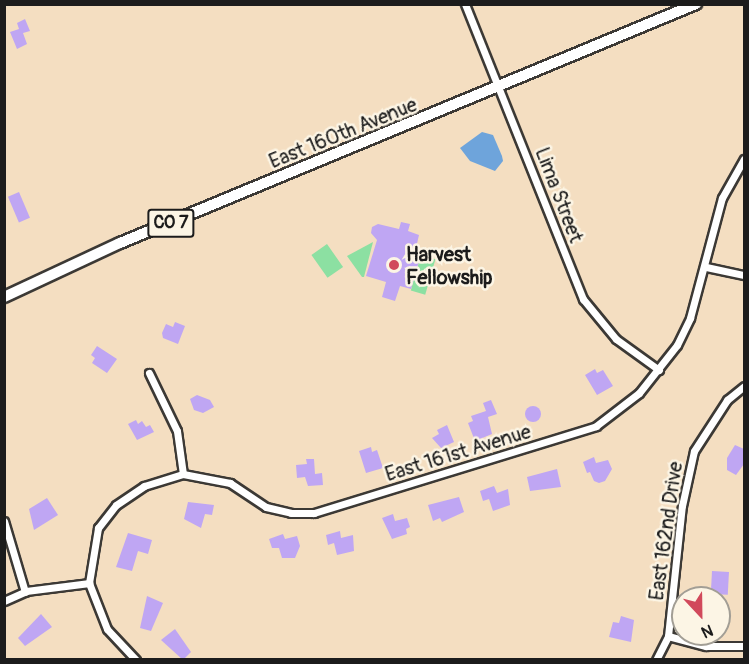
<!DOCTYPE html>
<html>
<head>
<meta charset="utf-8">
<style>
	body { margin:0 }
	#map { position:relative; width:749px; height:664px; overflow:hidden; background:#f4dec1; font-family:Pangolin,sans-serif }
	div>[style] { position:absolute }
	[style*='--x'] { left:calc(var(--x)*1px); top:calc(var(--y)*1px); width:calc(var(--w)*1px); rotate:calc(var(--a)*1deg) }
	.green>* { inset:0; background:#8ce0a2; transform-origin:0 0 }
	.water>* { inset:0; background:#6ea4db }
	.building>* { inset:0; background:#bfa6f3; transform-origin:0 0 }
	.round { border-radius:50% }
	.roads { filter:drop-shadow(2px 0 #3c3935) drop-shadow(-2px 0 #3c3935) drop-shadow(0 2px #3c3935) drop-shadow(0 -2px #3c3935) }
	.minor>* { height:7px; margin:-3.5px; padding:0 3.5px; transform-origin:3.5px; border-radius:3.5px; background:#fff }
	.primary>* { height:10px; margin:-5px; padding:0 5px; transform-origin:5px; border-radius:5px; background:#fff }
	.dots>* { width:16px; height:16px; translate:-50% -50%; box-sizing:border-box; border:3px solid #fcf5e5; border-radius:50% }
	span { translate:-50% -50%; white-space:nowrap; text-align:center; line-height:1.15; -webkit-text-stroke:5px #fcf5e5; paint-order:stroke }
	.shield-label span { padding:2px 4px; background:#fcf5e5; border:2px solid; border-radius:4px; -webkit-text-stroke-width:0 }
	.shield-label { font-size:18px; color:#1c1c1c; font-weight:700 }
	.street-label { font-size:20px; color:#1c1c1c }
	.poi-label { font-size:20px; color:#1c1c1c; font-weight:700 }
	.left { translate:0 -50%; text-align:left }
	.frame { position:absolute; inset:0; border:6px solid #1c1c1c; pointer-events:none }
	.north { position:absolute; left:671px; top:586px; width:60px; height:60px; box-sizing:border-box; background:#fcf5e5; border:2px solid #a29e95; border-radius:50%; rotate:158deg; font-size:16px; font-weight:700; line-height:24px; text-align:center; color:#1c1c1c }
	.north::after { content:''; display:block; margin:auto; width:21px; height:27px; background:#d1495b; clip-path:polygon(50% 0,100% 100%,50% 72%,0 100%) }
</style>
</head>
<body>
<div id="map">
	<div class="green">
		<div style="clip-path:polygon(373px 242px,364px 277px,362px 277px,347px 256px)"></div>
		<div style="left:327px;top:244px;width:28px;height:19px;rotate:55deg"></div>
		<div style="left:421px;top:255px;width:15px;height:37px;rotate:16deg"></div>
	</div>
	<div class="water">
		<div style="clip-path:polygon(482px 132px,493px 135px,502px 156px,503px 161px,495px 171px,470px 161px,460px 148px)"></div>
	</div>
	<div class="building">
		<div style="clip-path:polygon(25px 19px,30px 31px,23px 33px,27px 44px,17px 49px,10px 32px,19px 29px,17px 23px)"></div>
		<div style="left:19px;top:192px;width:28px;height:12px;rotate:67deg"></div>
		<div style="clip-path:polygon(401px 222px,410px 224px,408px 231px,419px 235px,415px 252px,421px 254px,411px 289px,400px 286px,395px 301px,382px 297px,386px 282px,366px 276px,377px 240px,371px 233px,372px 227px,378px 224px,399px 229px)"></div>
		<div style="clip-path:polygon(175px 322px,185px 326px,178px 344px,163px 338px,162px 333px,166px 324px,173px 327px)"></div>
		<div style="clip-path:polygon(97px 346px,117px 359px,107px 373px,92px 363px,95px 358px,91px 355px)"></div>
		<div style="clip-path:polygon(595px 369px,597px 373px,603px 370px,613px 386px,597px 395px,585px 375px)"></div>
		<div style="clip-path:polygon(197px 395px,210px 400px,214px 407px,203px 413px,194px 410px,190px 399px)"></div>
		<div style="clip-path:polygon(491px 400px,497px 414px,488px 417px,492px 434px,475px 441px,468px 423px,473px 421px,471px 416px,486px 411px,483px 403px)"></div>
		<div class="round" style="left:525px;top:406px;width:16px;height:16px"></div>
		<div style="clip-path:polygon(136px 420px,138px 424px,142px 421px,146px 427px,150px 425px,154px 432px,137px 440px,128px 424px)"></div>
		<div style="clip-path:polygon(447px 425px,454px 442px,441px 448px,432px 438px,439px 434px,437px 430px)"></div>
		<div style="clip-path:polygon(735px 445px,744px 449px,744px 464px,736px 475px,727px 470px,727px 458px)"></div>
		<div style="clip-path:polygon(371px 447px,372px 452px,377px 450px,383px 468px,366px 473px,359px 451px)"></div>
		<div style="clip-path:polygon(594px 457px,596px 463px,608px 460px,612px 469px,605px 481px,599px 483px,594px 481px,590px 472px,587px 473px,583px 462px)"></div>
		<div style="clip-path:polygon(306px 459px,314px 459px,315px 474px,322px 473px,323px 485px,308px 486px,305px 477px,297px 478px,296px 465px,307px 464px)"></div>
		<div style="clip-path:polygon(557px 469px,561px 487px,530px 491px,527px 477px)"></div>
		<div style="clip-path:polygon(494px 486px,497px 493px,508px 489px,510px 505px,493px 511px,489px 499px,483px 501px,480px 491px)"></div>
		<div style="clip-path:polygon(459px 497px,464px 512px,442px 522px,440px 518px,433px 521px,428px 505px)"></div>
		<div style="clip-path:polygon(47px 498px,58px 515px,34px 530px,29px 509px)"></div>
		<div style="clip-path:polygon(188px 502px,214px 505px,212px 515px,205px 514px,201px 528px,184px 519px)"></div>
		<div style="clip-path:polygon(393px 514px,395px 521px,407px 518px,410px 527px,406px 529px,407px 534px,392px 539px,382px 518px)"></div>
		<div style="clip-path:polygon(340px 531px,341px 538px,353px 535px,354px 551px,337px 555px,334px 543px,328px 545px,326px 535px)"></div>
		<div style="clip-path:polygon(128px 533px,152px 540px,148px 554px,138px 551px,132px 571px,116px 567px)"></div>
		<div style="clip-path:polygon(283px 534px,285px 539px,297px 536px,300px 546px,295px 558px,282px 558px,279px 548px,272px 548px,269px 539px)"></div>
		<div style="left:712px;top:571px;width:17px;height:23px;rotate:3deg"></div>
		<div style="clip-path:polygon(147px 596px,163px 603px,151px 631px,140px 628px)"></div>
		<div style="clip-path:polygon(41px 614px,52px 627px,25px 646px,18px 638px)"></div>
		<div style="clip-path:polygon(621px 616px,634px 620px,631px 642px,609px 637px,613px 622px,619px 623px)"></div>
		<div style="clip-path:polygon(175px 629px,191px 652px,183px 660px,161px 640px)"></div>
	</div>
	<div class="roads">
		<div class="minor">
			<div style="--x:465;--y:4;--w:318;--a:68.2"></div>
			<div style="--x:583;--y:299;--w:52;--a:50.5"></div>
			<div style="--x:616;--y:339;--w:53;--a:35.8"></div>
			<div style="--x:706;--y:267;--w:39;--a:12"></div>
			<div style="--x:149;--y:373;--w:64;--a:64.2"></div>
			<div style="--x:177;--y:431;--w:43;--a:82.1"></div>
			<div style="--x:4;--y:521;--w:74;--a:73.5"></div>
			<div style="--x:4;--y:601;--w:24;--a:-24"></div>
			<div style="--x:26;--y:591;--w:64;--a:-7.2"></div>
			<div style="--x:668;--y:636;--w:39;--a:15"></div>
			<div style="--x:706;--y:646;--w:38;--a:0"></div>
			<div style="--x:136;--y:660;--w:42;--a:-133.1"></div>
			<div style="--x:107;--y:629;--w:49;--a:-111.4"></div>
			<div style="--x:89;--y:583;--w:56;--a:-80.7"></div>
			<div style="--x:98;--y:528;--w:29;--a:-52"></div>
			<div style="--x:116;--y:505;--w:34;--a:-34"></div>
			<div style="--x:144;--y:486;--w:41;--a:-17.1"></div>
			<div style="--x:183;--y:474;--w:48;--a:10.8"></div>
			<div style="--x:230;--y:483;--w:43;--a:33.7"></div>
			<div style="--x:266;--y:507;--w:26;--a:13"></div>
			<div style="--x:291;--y:513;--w:23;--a:0"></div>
			<div style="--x:314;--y:513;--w:295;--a:-17.1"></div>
			<div style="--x:596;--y:426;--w:54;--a:-37.5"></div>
			<div style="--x:639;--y:393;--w:61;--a:-51.6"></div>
			<div style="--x:677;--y:345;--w:30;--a:-64"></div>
			<div style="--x:690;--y:318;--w:124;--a:-75.1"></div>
			<div style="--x:722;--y:198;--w:45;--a:-60.6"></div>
			<div style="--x:656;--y:660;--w:27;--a:-63"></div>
			<div style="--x:668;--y:636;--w:131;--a:-83.9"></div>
			<div style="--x:682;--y:506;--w:56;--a:-77.7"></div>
			<div style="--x:694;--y:451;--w:61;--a:-57.1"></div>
			<div style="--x:727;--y:400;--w:22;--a:-39"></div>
		</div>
		<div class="primary">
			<div style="--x:4;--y:297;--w:128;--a:-25"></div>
			<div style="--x:120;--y:243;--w:624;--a:-22.54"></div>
		</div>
	</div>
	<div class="dots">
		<div style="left:394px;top:265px;background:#d1495b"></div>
	</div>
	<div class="shield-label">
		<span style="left:171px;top:223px">CO 7</span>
	</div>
	<div class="street-label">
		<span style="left:343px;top:133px;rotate:-22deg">East 160th Avenue</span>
		<span style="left:559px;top:195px;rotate:69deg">Lima Street</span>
		<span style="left:458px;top:453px;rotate:-17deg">East 161st Avenue</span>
		<span style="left:666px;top:531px;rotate:-82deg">East 162nd Drive</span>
	</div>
	<div class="poi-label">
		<span class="left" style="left:406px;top:266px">Harvest<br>Fellowship</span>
	</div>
	<div class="frame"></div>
	<div class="north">N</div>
</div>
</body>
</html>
